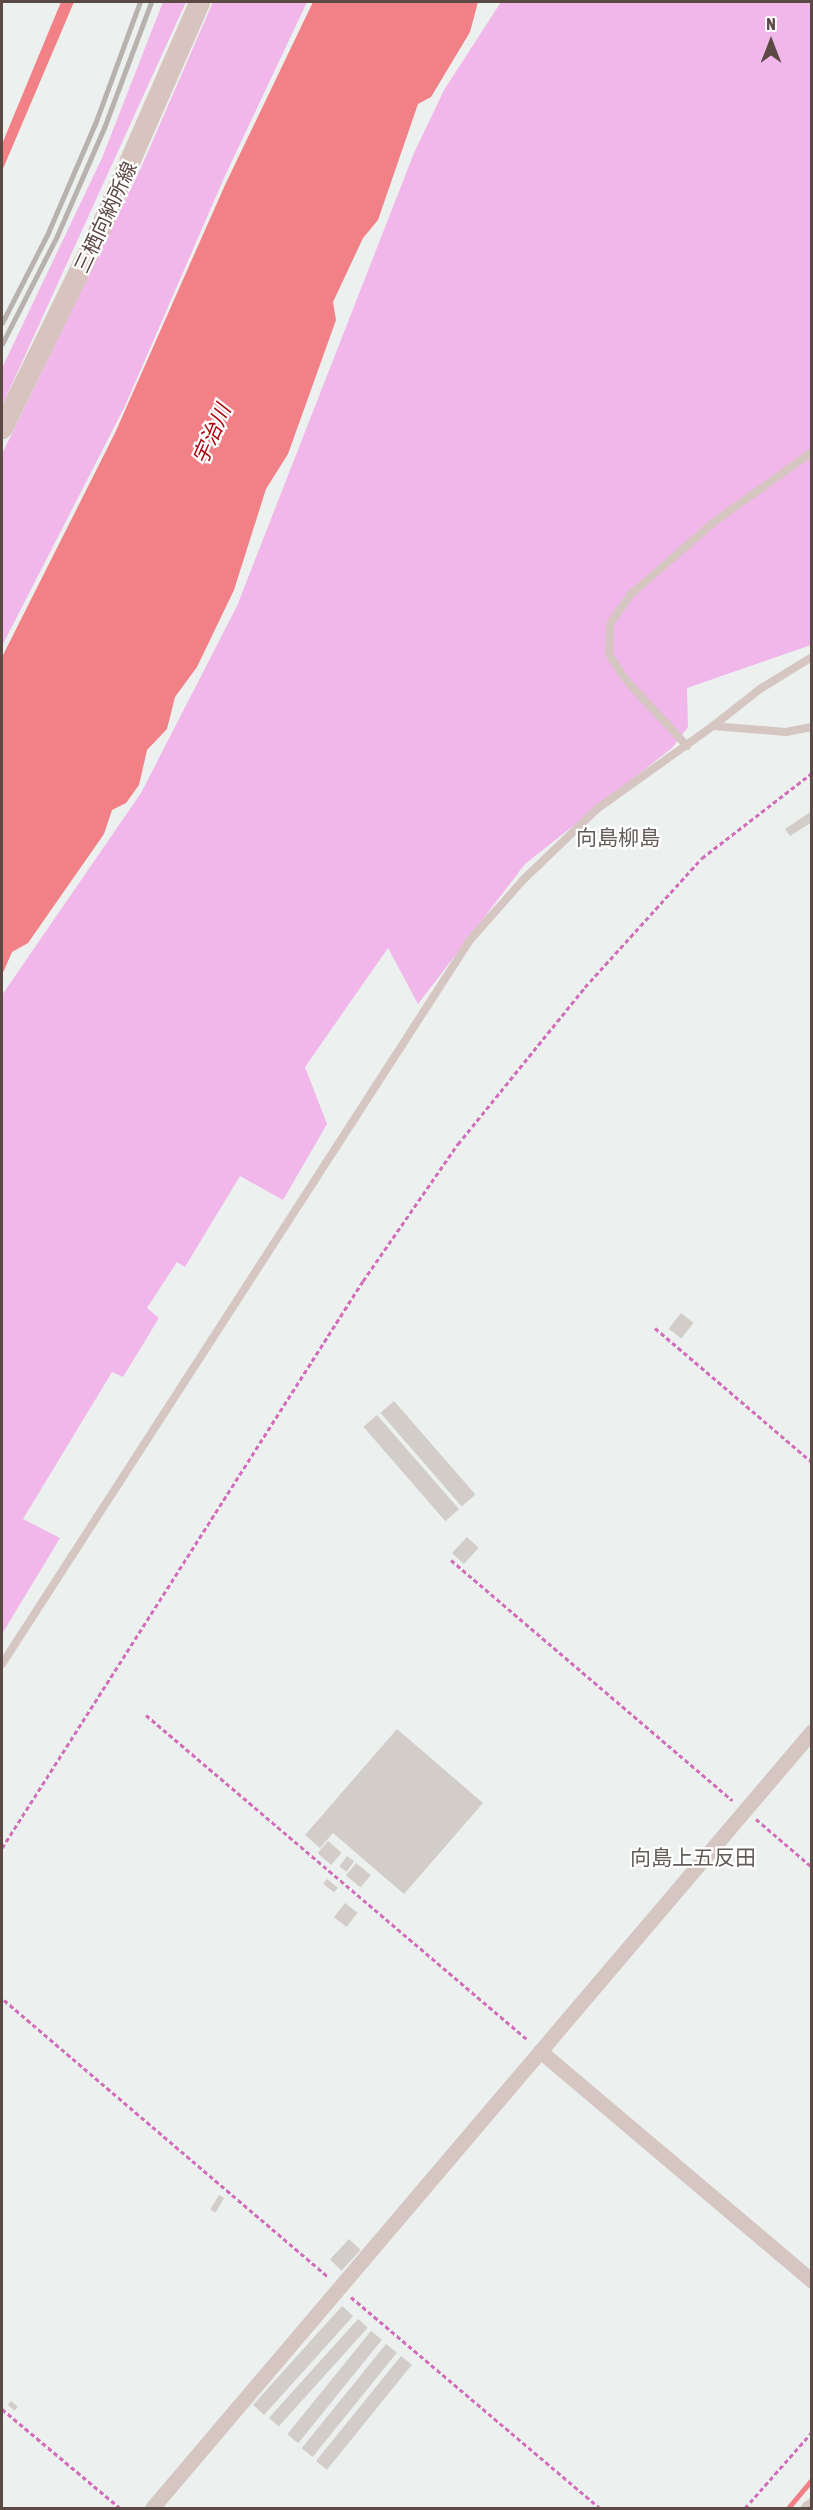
<!DOCTYPE html>
<html>
<head>
<meta charset="utf-8">
<style>
	body { margin:0 }
	#map { position:relative; width:813px; height:2510px; overflow:hidden; background:#ecf0ef; font-family:"Asap Condensed","Noto Sans JP",sans-serif }
	div>[style] { position:absolute }
	[style*='--x'] { left:calc(var(--x)*1px); top:calc(var(--y)*1px); width:calc(var(--w)*1px); rotate:calc(var(--a)*1deg) }
	.green>* { inset:0; background:#f1b7ea }
	.water>* { inset:0; background:#f18187 }
	.stream>* { height:5px; margin:-2.5px; padding:0 2.5px; transform-origin:2.5px; border-radius:2.5px; background:#f18187 }
	.building>* { inset:0; background:#d2cdc9; transform-origin:0 0 }
	.path>* { height:3px; margin-top:-1.5px; transform-origin:0; background:repeating-linear-gradient(90deg,#d16db9 0 4.5px,transparent 0 7.5px) }
	.lane>* { height:8px; margin:-4px; padding:0 4px; transform-origin:4px; border-radius:4px; background:#d5c6c2 }
	.street>* { height:15px; margin:-7.5px; padding:0 7.5px; transform-origin:7.5px; border-radius:7.5px; background:#d5c6c2 }
	.secondary>* { height:21px; margin:-10.5px; padding:0 10.5px; transform-origin:10.5px; border-radius:10.5px; background:#d8c4be }
	.rail>* { height:4.5px; margin:-2.25px; padding:0 2.25px; transform-origin:2.25px; border-radius:2.25px; background:#b8b2ae }
	span { translate:-50% -50%; white-space:nowrap; text-align:center; line-height:1.15; -webkit-text-stroke:4.5px #fff; paint-order:stroke }
	.street-label { font-size:20px; color:#5b4944 }
	.water-label { font-size:21px; color:#af030c; font-style:italic }
	.neighbourhood-label { font-size:21px; color:#625c59 }
	.frame { position:absolute; inset:0; border:3px solid #5b4944; pointer-events:none }
	.north { position:absolute; left:741px; top:12px; width:60px; height:60px; -webkit-text-stroke:4px #fff; paint-order:stroke; rotate:0deg; font-size:16px; font-weight:700; line-height:24px; text-align:center; color:#5b4944 }
	.north::after { content:''; display:block; margin:auto; width:21px; height:27px; background:#5b4944; clip-path:polygon(50% 0,100% 100%,50% 72%,0 100%) }
</style>
</head>
<body>
<div id="map">
	<div class="green">
		<div style="clip-path:polygon(163px 2px,186px 2px,2px 406px,2px 368px,102px 158px)"></div>
		<div style="clip-path:polygon(213px 2px,307px 2px,224px 178px,125px 406px,2px 646px,2px 454px,144px 161px)"></div>
		<div style="clip-path:polygon(501px 2px,811px 2px,811px 645px,687px 688px,688px 727px,672px 748px,525px 864px,418px 1004px,388px 948px,305px 1067px,327px 1124px,283px 1200px,240px 1176px,185px 1267px,177px 1262px,147px 1308px,159px 1318px,123px 1377px,112px 1372px,23px 1519px,60px 1538px,2px 1634px,2px 995px,141px 793px,237px 606px,414px 153px,444px 90px)"></div>
	</div>
	<div class="water">
		<div style="clip-path:polygon(61px 2px,74px 2px,2px 171px,2px 144px)"></div>
		<div style="clip-path:polygon(313px 2px,478px 2px,470px 32px,431px 97px,418px 104px,378px 220px,363px 238px,333px 302px,336px 320px,288px 454px,266px 489px,234px 590px,197px 667px,175px 697px,167px 729px,147px 750px,139px 785px,126px 803px,112px 810px,104px 834px,28px 943px,12px 952px,2px 975px,2px 657px,115px 433px,225px 185px)"></div>
	</div>
	<div class="stream">
		<div style="--x:788;--y:2508;--w:38;--a:-50"></div>
	</div>
	<div class="building">
		<div style="clip-path:polygon(812px 811px,812px 822px,790px 836px,785px 829px)"></div>
		<div style="left:681px;top:1313px;width:16px;height:20px;rotate:38deg"></div>
		<div style="left:394px;top:1401px;width:124px;height:18px;rotate:49deg"></div>
		<div style="left:377px;top:1415px;width:125px;height:18px;rotate:49deg"></div>
		<div style="left:467px;top:1537px;width:16px;height:22px;rotate:43deg"></div>
		<div style="clip-path:polygon(397px 1729px,483px 1803px,404px 1894px,333px 1833px,320px 1848px,305px 1835px)"></div>
		<div style="left:328px;top:1841px;width:18px;height:16px;rotate:41deg"></div>
		<div style="left:347px;top:1856px;width:9px;height:13px;rotate:36deg"></div>
		<div style="left:356px;top:1863px;width:19px;height:16px;rotate:39deg"></div>
		<div style="left:327px;top:1879px;width:14px;height:6px;rotate:39deg"></div>
		<div style="left:345px;top:1903px;width:16px;height:18px;rotate:38deg"></div>
		<div style="left:219px;top:2195px;width:6px;height:17px;rotate:31deg"></div>
		<div style="left:349px;top:2239px;width:16px;height:28px;rotate:43deg"></div>
		<div style="left:342px;top:2306px;width:15px;height:133px;rotate:42deg"></div>
		<div style="left:358px;top:2319px;width:13px;height:133px;rotate:42deg"></div>
		<div style="left:371px;top:2331px;width:14px;height:133px;rotate:39deg"></div>
		<div style="left:386px;top:2344px;width:14px;height:134px;rotate:39deg"></div>
		<div style="left:401px;top:2356px;width:14px;height:135px;rotate:39deg"></div>
		<div style="left:11px;top:2401px;width:9px;height:5px;rotate:41deg"></div>
	</div>
	<div class="path">
		<div style="--x:655;--y:1328;--w:206;--a:40.5"></div>
		<div style="--x:451;--y:1560;--w:370;--a:40.5"></div>
		<div style="--x:146;--y:1715;--w:502;--a:40.39"></div>
		<div style="--x:756;--y:1819;--w:74;--a:40.6"></div>
		<div style="--x:2;--y:1848;--w:672;--a:-57.52"></div>
		<div style="--x:363;--y:1281;--w:167;--a:-55.3"></div>
		<div style="--x:458;--y:1144;--w:202;--a:-51"></div>
		<div style="--x:585;--y:987;--w:174;--a:-47.8"></div>
		<div style="--x:702;--y:858;--w:139;--a:-37.7"></div>
		<div style="--x:4;--y:2000;--w:426;--a:40.5"></div>
		<div style="--x:351;--y:2297;--w:326;--a:40.3"></div>
		<div style="--x:2;--y:2409;--w:154;--a:40"></div>
		<div style="--x:745;--y:2508;--w:101;--a:-48.6"></div>
	</div>
	<div class="lane">
		<div style="--x:713;--y:726;--w:60;--a:-38.2"></div>
		<div style="--x:760;--y:689;--w:61;--a:-31.6"></div>
		<div style="--x:687;--y:746;--w:91;--a:-132.8"></div>
		<div style="--x:625;--y:679;--w:30;--a:-123"></div>
		<div style="--x:609;--y:654;--w:30;--a:-88"></div>
		<div style="--x:610;--y:624;--w:35;--a:-55"></div>
		<div style="--x:630;--y:595;--w:111;--a:-41"></div>
		<div style="--x:714;--y:522;--w:120;--a:-35.5"></div>
		<div style="--x:2;--y:1664;--w:862;--a:-57.12"></div>
		<div style="--x:470;--y:940;--w:80;--a:-48.5"></div>
		<div style="--x:523;--y:880;--w:103;--a:-43.8"></div>
		<div style="--x:597;--y:809;--w:143;--a:-35.6"></div>
		<div style="--x:713;--y:726;--w:73;--a:4.7"></div>
		<div style="--x:786;--y:732;--w:26;--a:-11"></div>
	</div>
	<div class="street">
		<div style="--x:540;--y:2051;--w:356;--a:40.2"></div>
		<div style="--x:152;--y:2508;--w:1019;--a:-49.65"></div>
		<div style="--x:808;--y:2508;--w:5;--a:-37"></div>
	</div>
	<div class="secondary">
		<div style="--x:2;--y:428;--w:223;--a:-63.9"></div>
		<div style="--x:100;--y:228;--w:247;--a:-66.3"></div>
	</div>
	<div class="rail">
		<div style="--x:2;--y:323;--w:101;--a:-62.9"></div>
		<div style="--x:48;--y:233;--w:119;--a:-66.7"></div>
		<div style="--x:95;--y:124;--w:130;--a:-69.8"></div>
		<div style="--x:2;--y:344;--w:121;--a:-63"></div>
		<div style="--x:57;--y:236;--w:118;--a:-66.5"></div>
		<div style="--x:104;--y:128;--w:134;--a:-69.5"></div>
	</div>
	<div class="street-label">
		<span style="left:105px;top:217px;rotate:-65deg">三栖向納所線</span>
	</div>
	<div class="water-label">
		<span style="left:211px;top:434px;rotate:-66deg">宇治川</span>
	</div>
	<div class="neighbourhood-label">
		<span style="left:618px;top:837px">向島柳島</span>
		<span style="left:693px;top:1857px">向島上五反田</span>
	</div>
	<div class="frame"></div>
	<div class="north">N</div>
</div>
</body>
</html>
